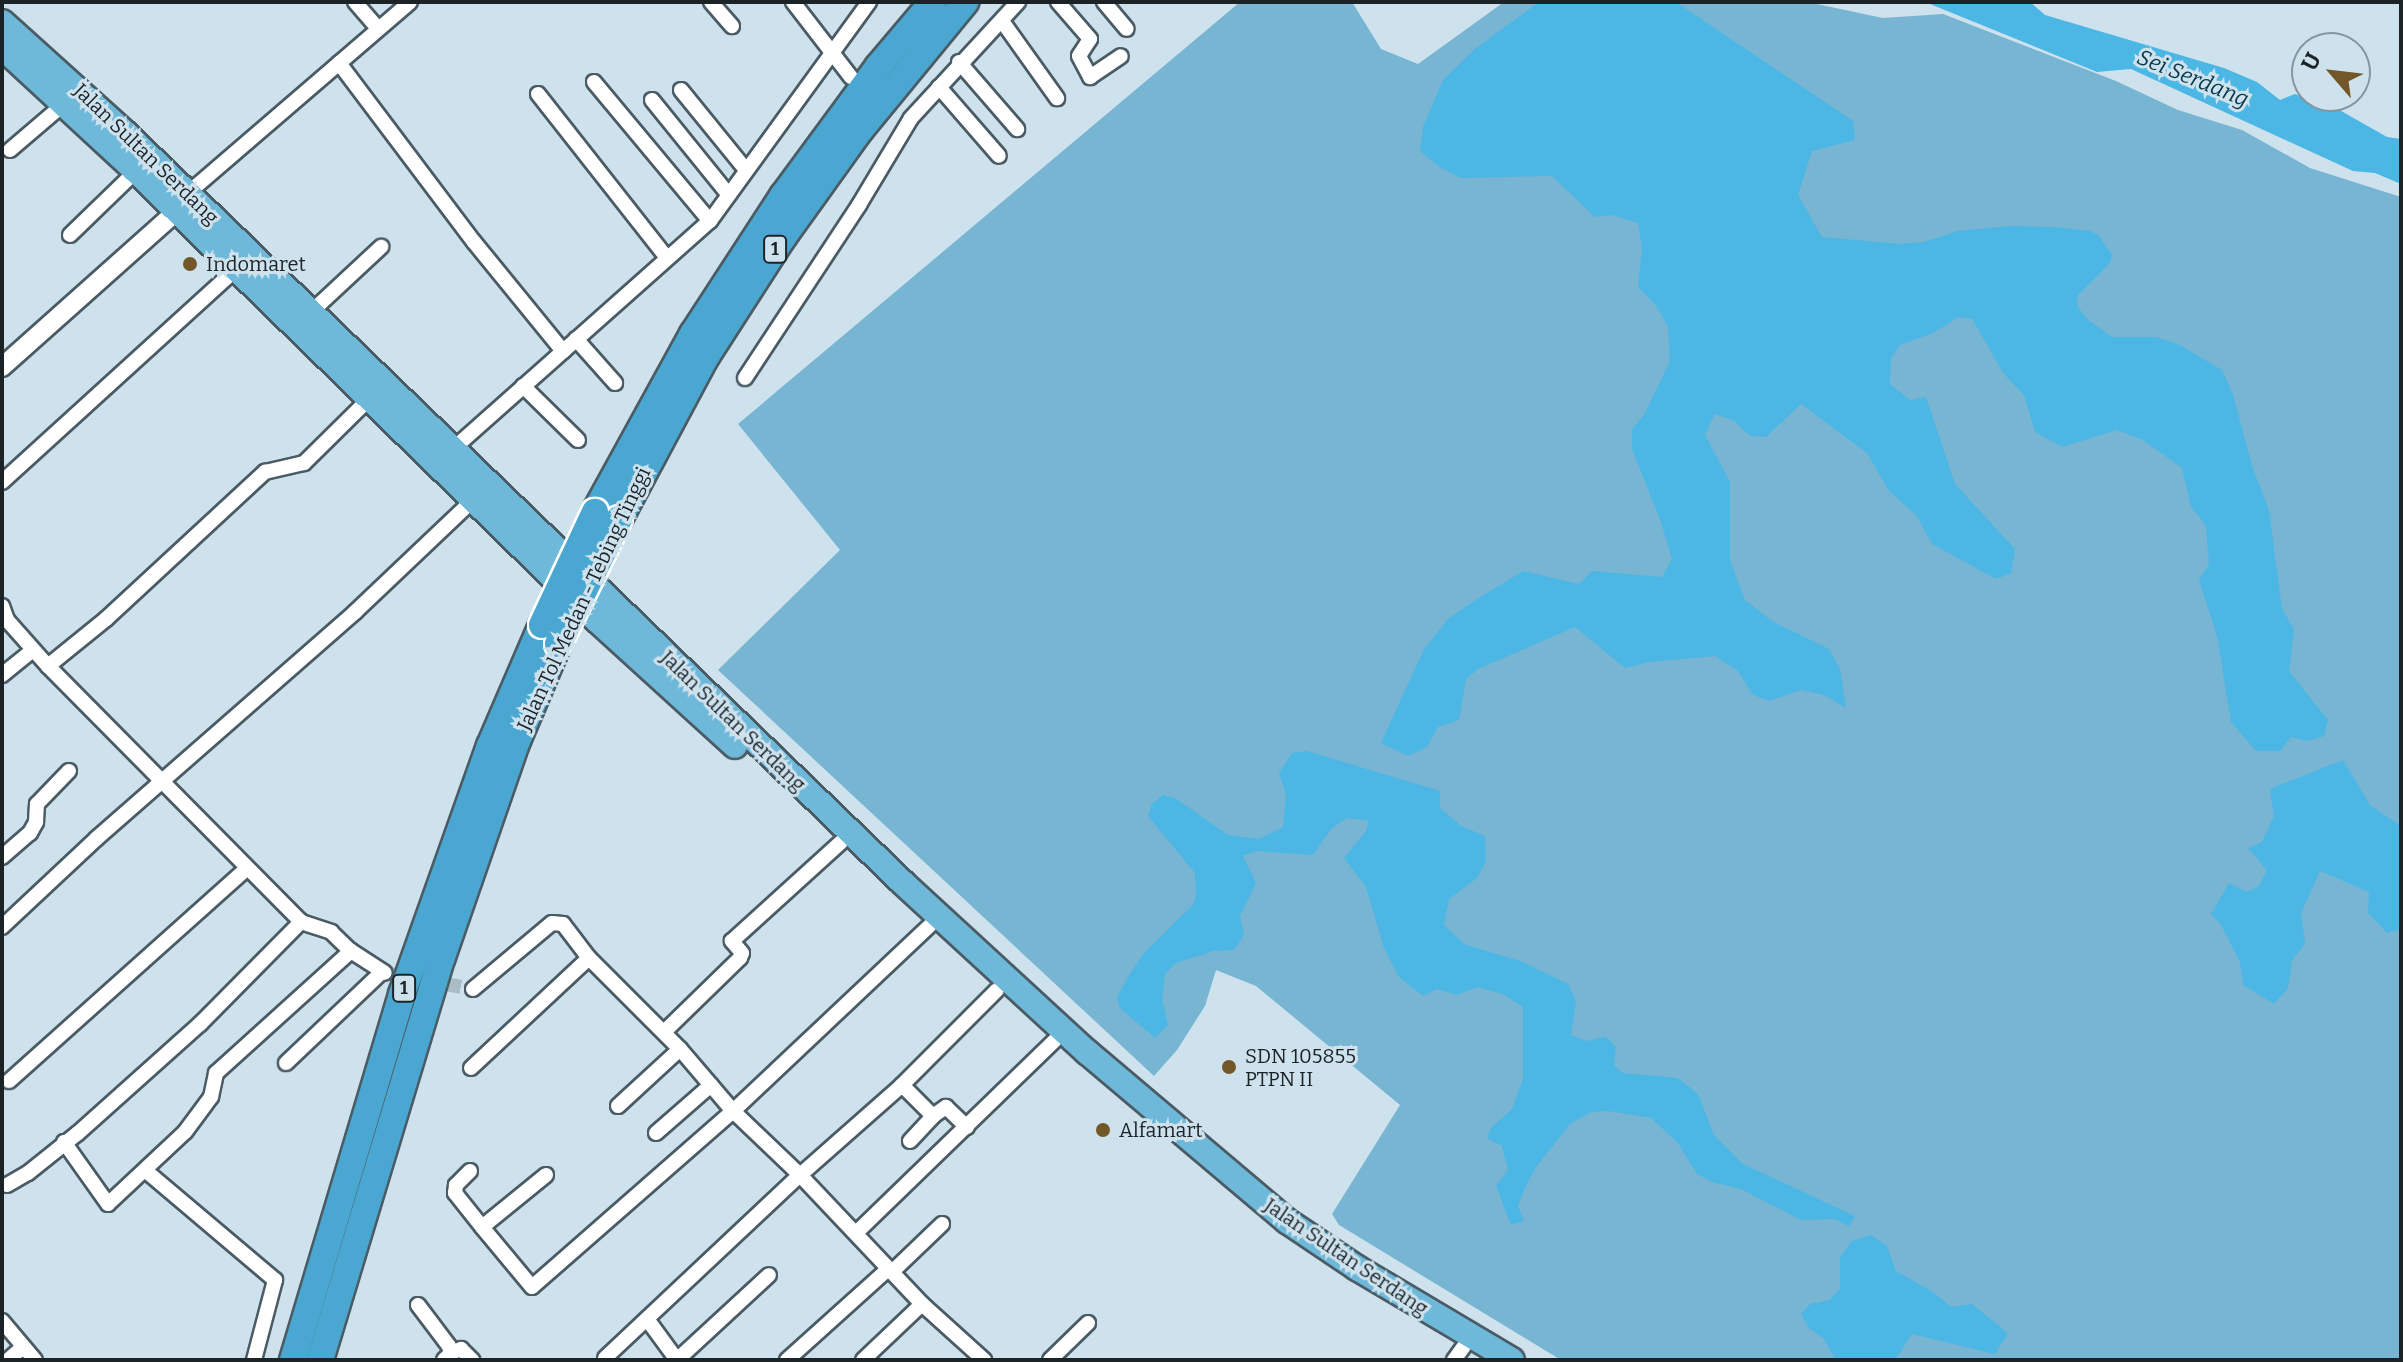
<!DOCTYPE html>
<html>
<head>
<meta charset="utf-8">
<style>
	body { margin:0 }
	#map { position:relative; width:2403px; height:1362px; overflow:hidden; background:#cee2ed; font-family:Bitter,serif }
	div>[style] { position:absolute }
	[style*='--x'] { left:calc(var(--x)*1px); top:calc(var(--y)*1px); width:calc(var(--w)*1px); rotate:calc(var(--a)*1deg) }
	.green>* { inset:0; background:#77b5d3 }
	.water>* { inset:0; background:#4cb6e5 }
	.minor-tunnel>* { height:14px; margin-top:-7px; transform-origin:0; background:repeating-linear-gradient(90deg,#aabcc5 0 14px,transparent 0 21px) }
	.roads { filter:drop-shadow(2px 0 #4a5b64) drop-shadow(-2px 0 #4a5b64) drop-shadow(0 2px #4a5b64) drop-shadow(0 -2px #4a5b64) }
	.minor>* { height:14px; margin:-7px; padding:0 7px; transform-origin:7px; border-radius:7px; background:#fff }
	.tertiary>* { height:18px; margin:-9px; padding:0 9px; transform-origin:9px; border-radius:9px; background:#fff }
	.trunk>* { height:24px; margin:-12px; padding:0 12px; transform-origin:12px; border-radius:12px; background:#6eb8da }
	.motorway>* { height:26px; margin:-13px; padding:0 13px; transform-origin:13px; border-radius:13px; background:#49a7d1 }
	.bridges { filter:drop-shadow(2px 0 #fff) drop-shadow(-2px 0 #fff) drop-shadow(0 2px #fff) drop-shadow(0 -2px #fff) }
	.motorway-bridge>* { height:26px; margin:-13px; padding:0 13px; transform-origin:13px; border-radius:13px; background:#49a7d1 }
	.dots>* { width:22px; height:22px; translate:-50% -50%; box-sizing:border-box; border:4px solid #cee2ed; border-radius:50% }
	span { translate:-50% -50%; white-space:nowrap; text-align:center; line-height:1.15; -webkit-text-stroke:6px #cee2ed; paint-order:stroke }
	.shield-label span { padding:2px 6px; background:#cee2ed; border:2px solid; border-radius:6px; -webkit-text-stroke-width:0 }
	.shield-label { font-size:18px; color:#1c2327; font-weight:700 }
	.street-label { font-size:20px; color:#1c2327 }
	.poi-label { font-size:20px; color:#1c2327 }
	.left { translate:0 -50%; text-align:left }
	.water-label { font-size:22px; color:#09394c; font-style:italic }
	.frame { position:absolute; inset:0; border:4px solid #1c2327; pointer-events:none }
	.north { position:absolute; left:2291px; top:32px; width:80px; height:80px; box-sizing:border-box; background:#cee2ed; border:2px solid #87969e; border-radius:50%; rotate:298deg; font-size:22px; font-weight:700; line-height:32px; text-align:center; color:#1c2327 }
	.north::after { content:''; display:block; margin:auto; width:28px; height:36px; background:#725829; clip-path:polygon(50% 0,100% 100%,50% 72%,0 100%) }
</style>
</head>
<body>
<div id="map">
	<div class="green">
		<div style="clip-path:polygon(1240px 2px,1352px 2px,1381px 49px,1418px 64px,1504px 2px,1807px 2px,1883px 18px,1943px 14px,2116px 81px,2178px 110px,2242px 130px,2310px 168px,2401px 197px,2401px 1360px,1561px 1360px,1339px 1225px,1332px 1214px,1400px 1105px,1256px 986px,1216px 970px,1205px 1006px,1177px 1050px,1154px 1076px,718px 670px,840px 550px,738px 424px)"></div>
	</div>
	<div class="water">
		<div style="clip-path:polygon(1539px 2px,1676px 2px,1853px 121px,1855px 140px,1812px 151px,1798px 195px,1822px 237px,1901px 244px,1924px 242px,1958px 231px,2009px 226px,2054px 227px,2090px 231px,2099px 236px,2112px 255px,2110px 263px,2077px 296px,2078px 307px,2087px 319px,2112px 337px,2156px 337px,2178px 344px,2222px 370px,2233px 394px,2253px 469px,2269px 510px,2282px 608px,2294px 630px,2289px 671px,2328px 720px,2324px 736px,2307px 741px,2291px 737px,2280px 751px,2256px 751px,2231px 722px,2217px 636px,2199px 580px,2209px 564px,2206px 526px,2191px 506px,2182px 468px,2143px 440px,2117px 430px,2062px 447px,2035px 432px,2024px 395px,2004px 374px,1972px 319px,1959px 317px,1933px 333px,1900px 345px,1891px 358px,1890px 384px,1910px 400px,1926px 397px,1955px 484px,2015px 549px,2011px 573px,1996px 579px,1932px 544px,1917px 516px,1889px 491px,1867px 453px,1801px 404px,1766px 437px,1750px 436px,1733px 420px,1715px 414px,1705px 435px,1730px 482px,1730px 560px,1745px 600px,1772px 621px,1829px 649px,1840px 669px,1846px 708px,1824px 695px,1801px 690px,1768px 701px,1752px 694px,1738px 671px,1715px 656px,1650px 662px,1625px 668px,1575px 627px,1478px 669px,1466px 679px,1459px 720px,1438px 727px,1427px 747px,1408px 756px,1381px 743px,1423px 651px,1448px 619px,1474px 601px,1523px 571px,1579px 584px,1592px 571px,1662px 577px,1672px 559px,1661px 522px,1632px 449px,1632px 429px,1644px 415px,1670px 361px,1668px 327px,1657px 307px,1638px 287px,1642px 248px,1638px 223px,1612px 215px,1595px 217px,1552px 176px,1461px 178px,1439px 167px,1420px 151px,1423px 127px,1443px 80px,1475px 49px)"></div>
		<div style="clip-path:polygon(1925px 2px,2030px 2px,2045px 15px,2224px 68px,2257px 82px,2280px 100px,2295px 94px,2336px 108px,2387px 137px,2401px 139px,2401px 184px,2375px 173px,2353px 171px,2131px 69px,2097px 72px)"></div>
		<div style="clip-path:polygon(1307px 751px,1440px 791px,1440px 808px,1461px 826px,1485px 836px,1486px 861px,1477px 878px,1449px 899px,1444px 925px,1464px 944px,1523px 962px,1568px 984px,1576px 1001px,1571px 1035px,1586px 1041px,1606px 1037px,1616px 1047px,1614px 1065px,1623px 1073px,1678px 1078px,1698px 1094px,1714px 1135px,1743px 1164px,1855px 1216px,1849px 1226px,1834px 1219px,1801px 1220px,1741px 1189px,1712px 1182px,1696px 1173px,1678px 1143px,1651px 1118px,1608px 1111px,1591px 1112px,1570px 1124px,1536px 1167px,1525px 1188px,1518px 1206px,1524px 1221px,1511px 1225px,1496px 1186px,1508px 1170px,1502px 1146px,1487px 1138px,1491px 1128px,1512px 1109px,1523px 1079px,1523px 1007px,1503px 994px,1477px 987px,1457px 995px,1437px 989px,1423px 996px,1399px 977px,1384px 948px,1366px 887px,1344px 858px,1366px 831px,1369px 821px,1347px 818px,1332px 828px,1313px 855px,1256px 851px,1243px 856px,1256px 883px,1240px 916px,1244px 935px,1234px 950px,1214px 951px,1176px 963px,1165px 974px,1162px 999px,1168px 1025px,1155px 1038px,1120px 1008px,1117px 997px,1128px 977px,1144px 953px,1193px 905px,1196px 895px,1195px 873px,1148px 816px,1152px 804px,1163px 795px,1175px 798px,1228px 835px,1259px 839px,1283px 827px,1286px 794px,1279px 773px,1292px 753px)"></div>
		<div style="clip-path:polygon(2343px 760px,2370px 805px,2401px 826px,2401px 929px,2387px 933px,2368px 913px,2369px 892px,2320px 871px,2301px 913px,2305px 944px,2292px 960px,2288px 988px,2274px 1004px,2243px 985px,2240px 962px,2220px 923px,2211px 914px,2229px 883px,2247px 892px,2259px 886px,2267px 870px,2248px 848px,2262px 842px,2274px 816px,2270px 789px)"></div>
		<div style="clip-path:polygon(1871px 1235px,1887px 1246px,1896px 1271px,1933px 1292px,1951px 1307px,1972px 1304px,2008px 1333px,1995px 1354px,1912px 1334px,1895px 1360px,1836px 1360px,1824px 1339px,1809px 1328px,1801px 1314px,1810px 1304px,1829px 1300px,1840px 1289px,1840px 1258px,1852px 1241px)"></div>
	</div>
	<div class="minor-tunnel">
		<div style="--x:385;--y:973;--w:89;--a:10.3"></div>
	</div>
	<div class="roads">
		<div class="minor">
			<div style="--x:355;--y:2;--w:35;--a:49"></div>
			<div style="--x:711;--y:2;--w:32;--a:49"></div>
			<div style="--x:793;--y:2;--w:95;--a:52.3"></div>
			<div style="--x:1058;--y:2;--w:49;--a:49.1"></div>
			<div style="--x:1090;--y:39;--w:20;--a:123"></div>
			<div style="--x:1079;--y:56;--w:24;--a:62"></div>
			<div style="--x:1090;--y:77;--w:37;--a:-34"></div>
			<div style="--x:1104;--y:2;--w:35;--a:50"></div>
			<div style="--x:1002;--y:21;--w:95;--a:54.5"></div>
			<div style="--x:959;--y:62;--w:89;--a:49.1"></div>
			<div style="--x:339;--y:63;--w:224;--a:53"></div>
			<div style="--x:474;--y:242;--w:141;--a:50.8"></div>
			<div style="--x:594;--y:82;--w:181;--a:50.2"></div>
			<div style="--x:939;--y:87;--w:91;--a:49"></div>
			<div style="--x:681;--y:90;--w:103;--a:50.9"></div>
			<div style="--x:538;--y:94;--w:209;--a:51.8"></div>
			<div style="--x:652;--y:100;--w:122;--a:51"></div>
			<div style="--x:10;--y:150;--w:72;--a:-40.5"></div>
			<div style="--x:187;--y:194;--w:294;--a:-40.7"></div>
			<div style="--x:70;--y:235;--w:92;--a:-44.1"></div>
			<div style="--x:311;--y:312;--w:96;--a:-42.9"></div>
			<div style="--x:576;--y:339;--w:59;--a:48.4"></div>
			<div style="--x:745;--y:378;--w:207;--a:-56.6"></div>
			<div style="--x:859;--y:205;--w:101;--a:-59.1"></div>
			<div style="--x:911;--y:118;--w:158;--a:-47.3"></div>
			<div style="--x:523;--y:386;--w:77;--a:44.5"></div>
			<div style="--x:453;--y:449;--w:344;--a:-41.6"></div>
			<div style="--x:710;--y:221;--w:271;--a:-54"></div>
			<div style="--x:2;--y:482;--w:318;--a:-42.3"></div>
			<div style="--x:2;--y:606;--w:15;--a:70"></div>
			<div style="--x:7;--y:620;--w:62;--a:48.3"></div>
			<div style="--x:48;--y:666;--w:360;--a:45.3"></div>
			<div style="--x:301;--y:922;--w:32;--a:18"></div>
			<div style="--x:331;--y:932;--w:28;--a:44"></div>
			<div style="--x:351;--y:951;--w:40;--a:32.9"></div>
			<div style="--x:48;--y:666;--w:75;--a:-39"></div>
			<div style="--x:106;--y:619;--w:217;--a:-42.8"></div>
			<div style="--x:265;--y:472;--w:40;--a:-13"></div>
			<div style="--x:304;--y:463;--w:91;--a:-44.6"></div>
			<div style="--x:2;--y:675;--w:40;--a:-39"></div>
			<div style="--x:2;--y:857;--w:37;--a:-41"></div>
			<div style="--x:30;--y:833;--w:13;--a:-61"></div>
			<div style="--x:36;--y:822;--w:18;--a:-87"></div>
			<div style="--x:37;--y:804;--w:46;--a:-45.9"></div>
			<div style="--x:2;--y:927;--w:130;--a:-43.1"></div>
			<div style="--x:97;--y:838;--w:343;--a:-41.2"></div>
			<div style="--x:355;--y:612;--w:161;--a:-43.5"></div>
			<div style="--x:473;--y:989;--w:103;--a:-39.9"></div>
			<div style="--x:552;--y:923;--w:11;--a:5"></div>
			<div style="--x:563;--y:924;--w:43;--a:52.6"></div>
			<div style="--x:589;--y:958;--w:129;--a:45"></div>
			<div style="--x:680;--y:1049;--w:82;--a:49.5"></div>
			<div style="--x:733;--y:1111;--w:93;--a:43.7"></div>
			<div style="--x:800;--y:1175;--w:178;--a:46.6"></div>
			<div style="--x:922;--y:1304;--w:84;--a:42.1"></div>
			<div style="--x:664;--y:1032;--w:106;--a:-44.2"></div>
			<div style="--x:740;--y:958;--w:5;--a:-68"></div>
			<div style="--x:742;--y:953;--w:16;--a:-130"></div>
			<div style="--x:732;--y:941;--w:147;--a:-42.2"></div>
			<div style="--x:286;--y:1063;--w:131;--a:-43.5"></div>
			<div style="--x:471;--y:1068;--w:161;--a:-43"></div>
			<div style="--x:9;--y:1081;--w:319;--a:-41.8"></div>
			<div style="--x:902;--y:1085;--w:44;--a:45"></div>
			<div style="--x:933;--y:1116;--w:16;--a:-35"></div>
			<div style="--x:946;--y:1107;--w:29;--a:44"></div>
			<div style="--x:618;--y:1106;--w:84;--a:-42.6"></div>
			<div style="--x:656;--y:1133;--w:73;--a:-41.1"></div>
			<div style="--x:910;--y:1141;--w:34;--a:-47"></div>
			<div style="--x:64;--y:1142;--w:76;--a:54.6"></div>
			<div style="--x:108;--y:1204;--w:105;--a:-43.1"></div>
			<div style="--x:185;--y:1132;--w:44;--a:-53.4"></div>
			<div style="--x:211;--y:1097;--w:25;--a:-78"></div>
			<div style="--x:216;--y:1073;--w:182;--a:-42.1"></div>
			<div style="--x:146;--y:1171;--w:169;--a:40.2"></div>
			<div style="--x:275;--y:1280;--w:83;--a:104.7"></div>
			<div style="--x:470;--y:1171;--w:20;--a:135"></div>
			<div style="--x:456;--y:1185;--w:8;--a:97"></div>
			<div style="--x:455;--y:1193;--w:43;--a:51.5"></div>
			<div style="--x:546;--y:1175;--w:82;--a:140.9"></div>
			<div style="--x:482;--y:1227;--w:78;--a:50.2"></div>
			<div style="--x:532;--y:1287;--w:267;--a:-41.2"></div>
			<div style="--x:733;--y:1111;--w:270;--a:-43.3"></div>
			<div style="--x:7;--y:1185;--w:24;--a:-30"></div>
			<div style="--x:28;--y:1173;--w:64;--a:-38.7"></div>
			<div style="--x:78;--y:1133;--w:164;--a:-41.8"></div>
			<div style="--x:200;--y:1024;--w:144;--a:-45.3"></div>
			<div style="--x:856;--y:1233;--w:277;--a:-44.1"></div>
			<div style="--x:893;--y:1271;--w:68;--a:-43.8"></div>
			<div style="--x:418;--y:1305;--w:51;--a:52.9"></div>
			<div style="--x:449;--y:1346;--w:7;--a:74"></div>
			<div style="--x:451;--y:1353;--w:10;--a:135"></div>
			<div style="--x:647;--y:1319;--w:51;--a:53.8"></div>
			<div style="--x:2;--y:1321;--w:51;--a:49.8"></div>
			<div style="--x:451;--y:1353;--w:11;--a:-22"></div>
			<div style="--x:461;--y:1349;--w:16;--a:45"></div>
			<div style="--x:605;--y:1358;--w:267;--a:-43.2"></div>
			<div style="--x:800;--y:1175;--w:136;--a:-41.4"></div>
			<div style="--x:902;--y:1085;--w:134;--a:-45"></div>
			<div style="--x:8;--y:1360;--w:20;--a:-41"></div>
			<div style="--x:677;--y:1360;--w:125;--a:-42.7"></div>
			<div style="--x:787;--y:1360;--w:137;--a:-42"></div>
			<div style="--x:863;--y:1360;--w:81;--a:-43.5"></div>
			<div style="--x:1050;--y:1360;--w:53;--a:-44.2"></div>
			<div style="--x:1454;--y:1360;--w:17;--a:-54"></div>
		</div>
		<div class="tertiary">
			<div style="--x:2;--y:367;--w:234;--a:-41.7"></div>
		</div>
		<div class="trunk">
			<div style="--x:2;--y:22;--w:163;--a:42"></div>
			<div style="--x:123;--y:131;--w:1083;--a:43.95"></div>
			<div style="--x:903;--y:883;--w:250;--a:42.6"></div>
			<div style="--x:1087;--y:1052;--w:262;--a:40.2"></div>
			<div style="--x:1287;--y:1221;--w:84;--a:33.9"></div>
			<div style="--x:1357;--y:1268;--w:180;--a:30.7"></div>
			<div style="--x:2;--y:47;--w:183;--a:42.8"></div>
			<div style="--x:136;--y:171;--w:649;--a:44.25"></div>
			<div style="--x:601;--y:624;--w:181;--a:42.3"></div>
		</div>
		<div class="motorway">
			<div style="--x:595;--y:512;--w:203;--a:-61.2"></div>
			<div style="--x:693;--y:334;--w:165;--a:-56.9"></div>
			<div style="--x:783;--y:196;--w:160;--a:-53.6"></div>
			<div style="--x:878;--y:67;--w:85;--a:-49.8"></div>
			<div style="--x:619;--y:519;--w:183;--a:-61.9"></div>
			<div style="--x:705;--y:358;--w:144;--a:-57.2"></div>
			<div style="--x:783;--y:237;--w:132;--a:-54.3"></div>
			<div style="--x:860;--y:130;--w:166;--a:-50.6"></div>
			<div style="--x:293;--y:1360;--w:382;--a:-73.4"></div>
			<div style="--x:402;--y:994;--w:263;--a:-70.5"></div>
			<div style="--x:490;--y:746;--w:132;--a:-66.7"></div>
			<div style="--x:320;--y:1360;--w:421;--a:-73.2"></div>
			<div style="--x:442;--y:957;--w:229;--a:-70.9"></div>
			<div style="--x:517;--y:741;--w:105;--a:-67.1"></div>
		</div>
	</div>
	<div class="bridges">
		<div class="motorway-bridge">
			<div style="--x:542;--y:625;--w:125;--a:-64.9"></div>
			<div style="--x:558;--y:644;--w:139;--a:-64"></div>
		</div>
	</div>
	<div class="dots">
		<div style="left:190px;top:264px;background:#725829"></div>
		<div style="left:1229px;top:1067px;background:#725829"></div>
		<div style="left:1103px;top:1130px;background:#725829"></div>
	</div>
	<div class="shield-label">
		<span style="left:775px;top:249px">1</span>
		<span style="left:404px;top:988px">1</span>
	</div>
	<div class="street-label">
		<span style="left:146px;top:154px;rotate:44deg">Jalan Sultan Serdang</span>
		<span style="left:584px;top:599px;rotate:-65deg">Jalan Tol Medan - Tebing Tinggi</span>
		<span style="left:733px;top:721px;rotate:44deg">Jalan Sultan Serdang</span>
		<span style="left:1346px;top:1257px;rotate:34deg">Jalan Sultan Serdang</span>
	</div>
	<div class="poi-label">
		<span class="left" style="left:206px;top:264px">Indomaret</span>
		<span class="left" style="left:1245px;top:1068px">SDN 105855<br>PTPN II</span>
		<span class="left" style="left:1119px;top:1130px">Alfamart</span>
	</div>
	<div class="water-label">
		<span style="left:2193px;top:78px;rotate:22deg">Sei Serdang</span>
	</div>
	<div class="frame"></div>
	<div class="north">U</div>
</div>
</body>
</html>
